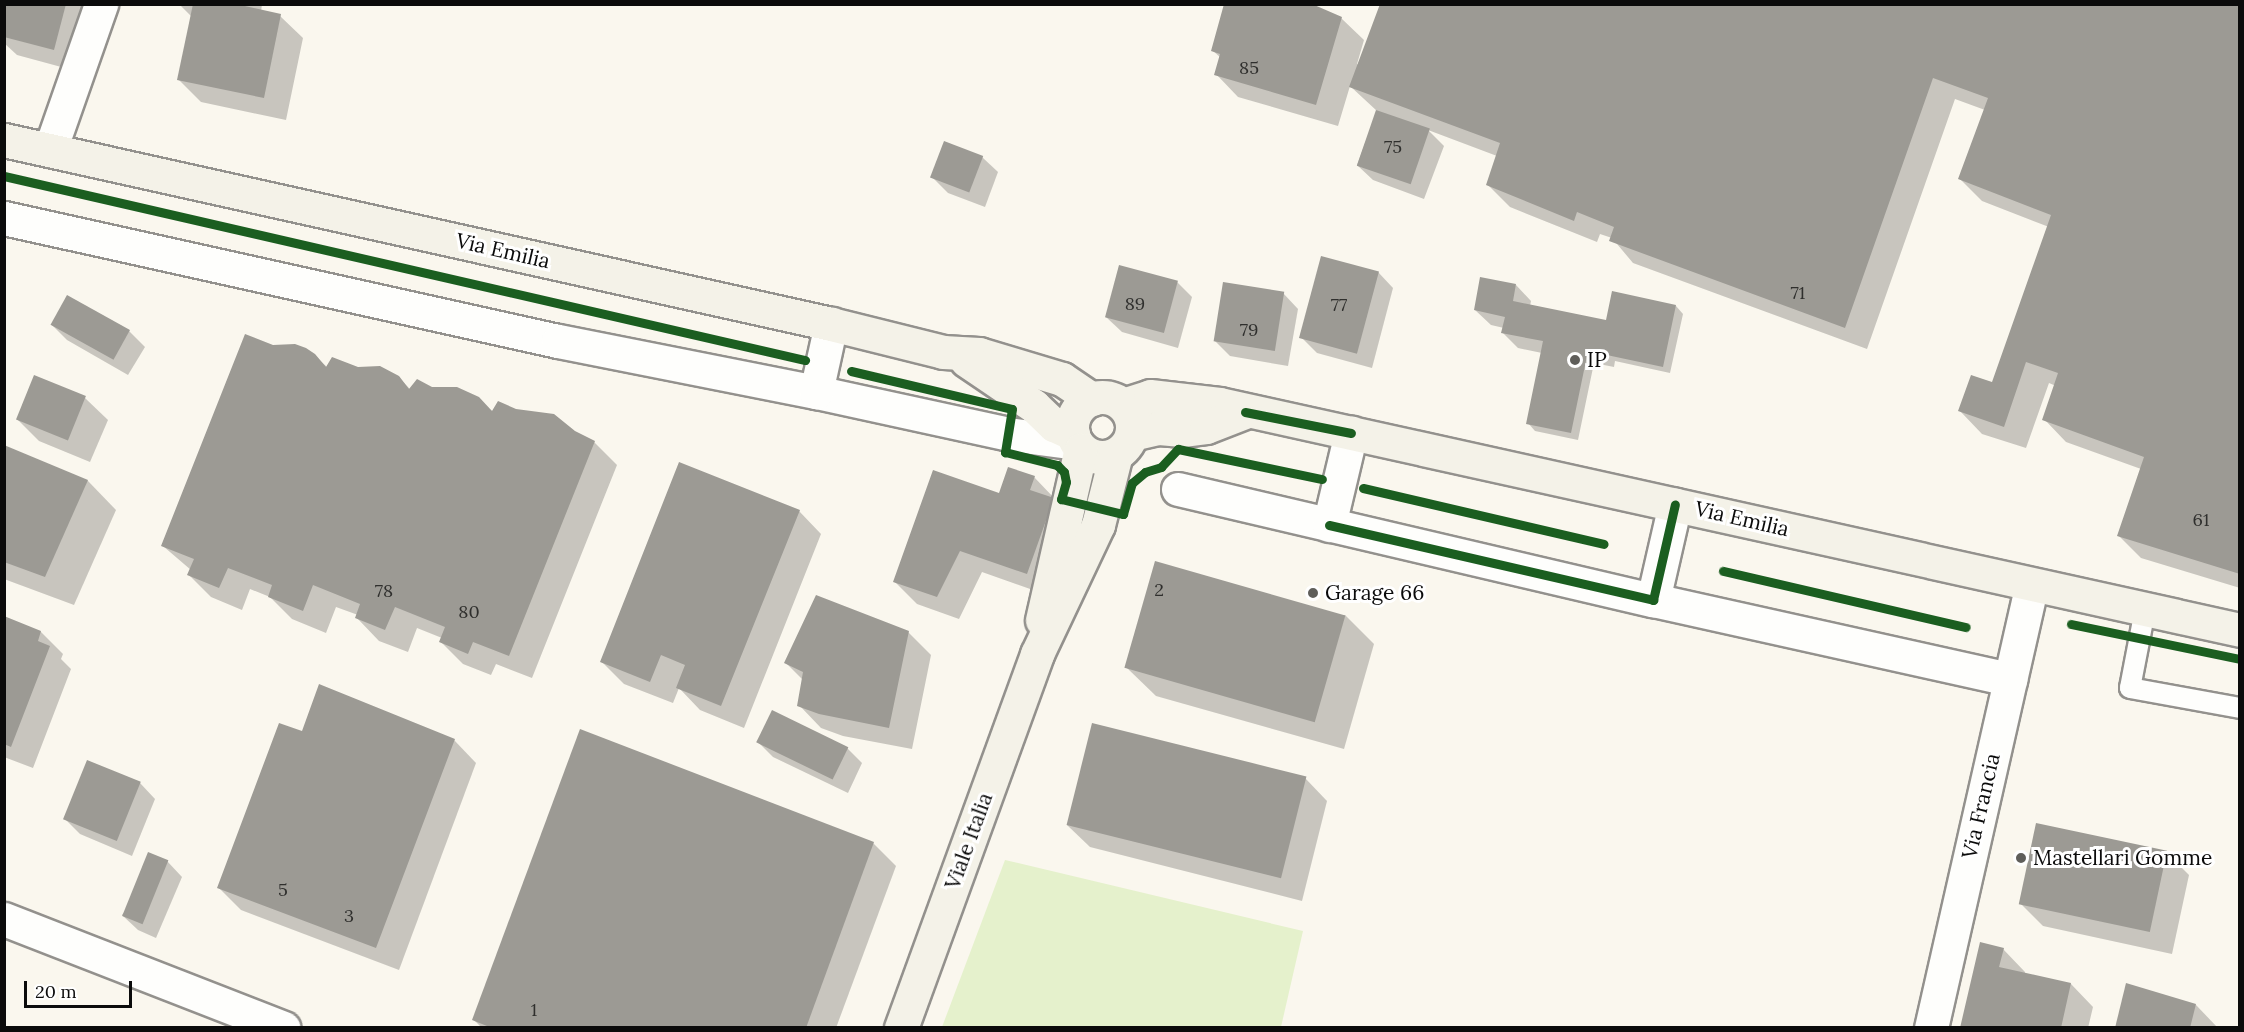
<!DOCTYPE html>
<html>
<head>
<meta charset="utf-8">
<style>
	body { margin:0 }
	#map { position:relative; width:2244px; height:1032px; overflow:hidden; background:#faf7ee; font-family:Lora,serif }
	div>[style] { position:absolute }
	[style*='--x'] { left:calc(var(--x)*1px); top:calc(var(--y)*1px); width:calc(var(--w)*1px); rotate:calc(var(--a)*1deg) }
	.green>* { inset:0; background:#e5f1cc }
	.shadow>* { inset:0; background:#0003 }
	.building>* { inset:0; background:#9c9a94; transform-origin:0 0 }
	.roads { filter:drop-shadow(2px 0 #93918d) drop-shadow(-2px 0 #93918d) drop-shadow(0 2px #93918d) drop-shadow(0 -2px #93918d) }
	.lane>* { height:20px; margin:-10px; padding:0 10px; transform-origin:10px; border-radius:10px; background:#fefefc }
	.street>* { height:33px; margin:-16.5px; padding:0 16.5px; transform-origin:16.5px; border-radius:16.5px; background:#fefefc }
	.secondary>* { height:33px; margin:-16.5px; padding:0 16.5px; transform-origin:16.5px; border-radius:16.5px; background:#f4f2e8 }
	.secondary>.ring { margin:-16.5px; padding:0; box-sizing:content-box; background:none; border:33px solid #f4f2e8; border-radius:50% }
	.cycleway>* { height:9px; margin:-4.5px; padding:0 4.5px; transform-origin:4.5px; border-radius:4.5px; background:#1b5e20 }
	.dots>* { width:16px; height:16px; translate:-50% -50%; box-sizing:border-box; border:3px solid #fff; border-radius:50% }
	span { translate:-50% -50%; white-space:nowrap; text-align:center; line-height:1.15; -webkit-text-stroke:6px #fff; paint-order:stroke }
	.number-label { font-size:18px; color:#2f2f2d }
	.number-label span { -webkit-text-stroke-width:0 }
	.street-label { font-size:21px; color:#0b0b0b }
	.poi-label { font-size:21px; color:#0b0b0b }
	.left { translate:0 -50%; text-align:left }
	.frame { position:absolute; inset:0; border:6px solid #0b0b0b; pointer-events:none }
	.scale { position:absolute; left:24px; top:981px; width:108px; height:27px; box-sizing:border-box; border:3px solid #0b0b0b; border-top:0; padding-left:8px; font-size:18px; line-height:21px; white-space:nowrap; color:#0b0b0b; -webkit-text-stroke:4px #fff; paint-order:stroke }
</style>
</head>
<body>
<div id="map">
	<div class="green">
		<div style="clip-path:polygon(1005px 860px,1303px 931px,1281px 1027px,942px 1027px)"></div>
	</div>
	<div class="shadow">
		<div style="clip-path:polygon(4px 4px,94px 4px,76px 71px,17px 55px,4px 43px)"></div>
		<div style="clip-path:polygon(179px 4px,262px 4px,261px 12px,280px 16px,303px 38px,286px 120px,201px 102px,179px 80px,191px 16px)"></div>
		<div style="clip-path:polygon(2240px 4px,2240px 588px,2141px 558px,2118px 535px,2141px 469px,2066px 442px,2044px 419px,2056px 386px,2049px 383px,2026px 448px,1982px 434px,1960px 411px,1993px 384px,2049px 227px,1982px 201px,1960px 179px,1985px 110px,1955px 99px,1867px 349px,1633px 263px,1612px 238px,1600px 234px,1597px 242px,1510px 207px,1488px 185px,1497px 156px,1428px 130px,1444px 146px,1424px 199px,1373px 180px,1357px 165px,1377px 111px,1350px 86px,1338px 126px,1238px 97px,1216px 74px,1221px 58px,1212px 50px,1341px 18px,1364px 40px,1357px 64px,1359px 65px)"></div>
		<div style="clip-path:polygon(982px 157px,998px 172px,985px 207px,948px 193px,932px 177px)"></div>
		<div style="clip-path:polygon(1378px 272px,1393px 288px,1372px 368px,1317px 353px,1302px 338px)"></div>
		<div style="clip-path:polygon(1177px 282px,1192px 297px,1178px 348px,1122px 332px,1106px 317px)"></div>
		<div style="clip-path:polygon(1516px 285px,1531px 301px,1530px 306px,1605px 321px,1676px 306px,1683px 314px,1670px 373px,1615px 361px,1614px 367px,1594px 363px,1578px 440px,1535px 431px,1528px 423px,1542px 353px,1518px 348px,1503px 333px,1504px 328px,1491px 325px,1475px 310px)"></div>
		<div style="clip-path:polygon(1283px 293px,1298px 309px,1288px 366px,1230px 356px,1215px 341px)"></div>
		<div style="clip-path:polygon(68px 297px,129px 331px,145px 347px,128px 375px,67px 340px,52px 325px)"></div>
		<div style="clip-path:polygon(273px 347px,314px 355px,327px 367px,357px 368px,398px 377px,411px 390px,574px 432px,594px 442px,617px 465px,532px 678px,496px 664px,491px 675px,463px 664px,441px 642px,442px 638px,417px 628px,408px 652px,379px 641px,357px 618px,358px 615px,336px 607px,326px 633px,292px 619px,270px 597px,250px 589px,242px 610px,211px 597px,189px 575px,191px 570px,163px 546px)"></div>
		<div style="clip-path:polygon(85px 398px,108px 420px,90px 462px,39px 441px,17px 419px)"></div>
		<div style="clip-path:polygon(4px 447px,88px 481px,116px 510px,74px 605px,4px 579px)"></div>
		<div style="clip-path:polygon(1034px 477px,1056px 500px,1050px 596px,982px 572px,959px 619px,917px 604px,895px 582px,1000px 495px)"></div>
		<div style="clip-path:polygon(799px 511px,821px 534px,744px 728px,700px 710px,679px 688px,673px 703px,624px 684px,602px 662px)"></div>
		<div style="clip-path:polygon(1345px 615px,1374px 644px,1344px 749px,1156px 696px,1127px 668px)"></div>
		<div style="clip-path:polygon(4px 618px,41px 632px,63px 654px,61px 659px,71px 669px,33px 768px,4px 757px)"></div>
		<div style="clip-path:polygon(908px 632px,931px 655px,912px 749px,843px 736px,821px 728px,799px 705px,803px 680px,786px 663px)"></div>
		<div style="clip-path:polygon(302px 733px,454px 740px,476px 763px,399px 970px,241px 910px,219px 888px)"></div>
		<div style="clip-path:polygon(758px 742px,847px 748px,862px 763px,848px 793px,773px 757px)"></div>
		<div style="clip-path:polygon(1305px 778px,1327px 801px,1302px 901px,1090px 847px,1067px 825px)"></div>
		<div style="clip-path:polygon(140px 783px,155px 799px,132px 856px,80px 834px,64px 818px)"></div>
		<div style="clip-path:polygon(873px 843px,896px 866px,836px 1028px,482px 1028px,474px 1020px)"></div>
		<div style="clip-path:polygon(2167px 853px,2189px 875px,2172px 954px,2043px 926px,2020px 903px)"></div>
		<div style="clip-path:polygon(167px 861px,182px 877px,156px 938px,138px 930px,122px 915px)"></div>
		<div style="clip-path:polygon(2003px 949px,2025px 972px,2025px 974px,2071px 984px,2093px 1007px,2088px 1028px,1961px 1028px)"></div>
		<div style="clip-path:polygon(2196px 1005px,2218px 1028px,2116px 1028px)"></div>
	</div>
	<div class="building">
		<div style="clip-path:polygon(4px 4px,66px 4px,54px 50px,4px 37px)"></div>
		<div style="clip-path:polygon(193px 4px,236px 4px,281px 14px,264px 98px,177px 80px)"></div>
		<div style="clip-path:polygon(1224px 4px,1312px 4px,1342px 17px,1316px 105px,1214px 75px,1220px 54px,1211px 51px)"></div>
		<div style="clip-path:polygon(1380px 4px,2240px 4px,2240px 574px,2117px 536px,2144px 457px,2042px 420px,2058px 373px,2026px 362px,2004px 427px,1958px 411px,1971px 375px,1992px 382px,2051px 215px,1958px 179px,1988px 98px,1933px 78px,1845px 328px,1609px 241px,1614px 227px,1577px 212px,1574px 221px,1486px 185px,1500px 143px,1349px 87px)"></div>
		<div style="left:1376px;top:110px;width:57px;height:59px;rotate:19deg"></div>
		<div style="left:944px;top:141px;width:42px;height:39px;rotate:21deg"></div>
		<div style="left:1321px;top:256px;width:60px;height:85px;rotate:15deg"></div>
		<div style="left:1119px;top:265px;width:61px;height:54px;rotate:15deg"></div>
		<div style="clip-path:polygon(1480px 277px,1516px 284px,1513px 301px,1606px 320px,1612px 291px,1676px 305px,1663px 367px,1588px 351px,1571px 433px,1526px 424px,1543px 341px,1501px 333px,1505px 317px,1474px 310px)"></div>
		<div style="left:1223px;top:282px;width:62px;height:60px;rotate:9deg"></div>
		<div style="left:67px;top:295px;width:72px;height:34px;rotate:29deg"></div>
		<div style="clip-path:polygon(245px 334px,273px 345px,295px 344px,306px 348px,315px 354px,326px 367px,332px 357px,358px 367px,380px 366px,399px 376px,409px 389px,417px 379px,432px 387px,457px 387px,479px 397px,492px 411px,498px 401px,516px 409px,554px 414px,575px 431px,595px 441px,509px 656px,473px 642px,468px 654px,439px 642px,445px 627px,395px 607px,385px 630px,355px 618px,360px 604px,313px 585px,303px 611px,268px 597px,272px 585px,228px 568px,219px 588px,187px 575px,194px 559px,161px 546px)"></div>
		<div style="left:34px;top:375px;width:56px;height:48px;rotate:22deg"></div>
		<div style="clip-path:polygon(4px 445px,88px 480px,45px 577px,4px 562px)"></div>
		<div style="clip-path:polygon(679px 462px,800px 510px,721px 706px,676px 688px,685px 665px,661px 655px,650px 682px,600px 662px)"></div>
		<div style="clip-path:polygon(1008px 467px,1035px 476px,1030px 490px,1054px 498px,1027px 574px,960px 551px,937px 597px,893px 582px,933px 470px,999px 493px)"></div>
		<div style="left:1155px;top:561px;width:198px;height:111px;rotate:16deg"></div>
		<div style="clip-path:polygon(816px 595px,909px 631px,889px 728px,819px 714px,797px 706px,803px 672px,784px 663px)"></div>
		<div style="clip-path:polygon(4px 616px,41px 631px,38px 641px,50px 646px,11px 747px,4px 744px)"></div>
		<div style="clip-path:polygon(319px 684px,455px 739px,376px 948px,217px 888px,279px 723px,302px 731px)"></div>
		<div style="left:772px;top:710px;width:85px;height:36px;rotate:26deg"></div>
		<div style="left:1092px;top:723px;width:221px;height:105px;rotate:14deg"></div>
		<div style="clip-path:polygon(580px 729px,874px 842px,806px 1028px,492px 1028px,472px 1020px)"></div>
		<div style="left:87px;top:760px;width:58px;height:64px;rotate:22deg"></div>
		<div style="left:2036px;top:823px;width:134px;height:83px;rotate:12deg"></div>
		<div style="left:148px;top:852px;width:22px;height:69px;rotate:22deg"></div>
		<div style="clip-path:polygon(1980px 942px,2004px 948px,1999px 967px,2071px 983px,2061px 1028px,1960px 1028px)"></div>
		<div style="clip-path:polygon(2126px 983px,2196px 1004px,2190px 1028px,2115px 1028px)"></div>
	</div>
	<div class="roads">
		<div class="lane">
			<div style="--x:2145;--y:610;--w:79;--a:100.9"></div>
			<div style="--x:2130;--y:688;--w:112;--a:10.3"></div>
		</div>
		<div class="street">
			<div style="--x:50;--y:150;--w:155;--a:-70.7"></div>
			<div style="--x:4;--y:218;--w:567;--a:12.52"></div>
			<div style="--x:558;--y:341;--w:263;--a:11.2"></div>
			<div style="--x:816;--y:392;--w:197;--a:12.3"></div>
			<div style="--x:1008;--y:434;--w:69;--a:7.5"></div>
			<div style="--x:816;--y:392;--w:70;--a:-77.6"></div>
			<div style="--x:1178;--y:489;--w:488;--a:13.2"></div>
			<div style="--x:1653;--y:600;--w:98;--a:-77.1"></div>
			<div style="--x:1329;--y:525;--w:95;--a:-76.6"></div>
			<div style="--x:1653;--y:600;--w:366;--a:12.5"></div>
			<div style="--x:4;--y:919;--w:300;--a:21.3"></div>
			<div style="--x:1931;--y:1028;--w:454;--a:-77.2"></div>
		</div>
		<div class="secondary">
			<div style="--x:4;--y:140;--w:847;--a:12.54"></div>
			<div style="--x:831;--y:324;--w:115;--a:14"></div>
			<div style="--x:943;--y:352;--w:36;--a:3"></div>
			<div style="--x:979;--y:354;--w:87;--a:16.8"></div>
			<div style="--x:1062;--y:379;--w:36;--a:34"></div>
			<div style="--x:966;--y:360;--w:82;--a:34.1"></div>
			<div style="--x:1034;--y:406;--w:28;--a:44"></div>
			<div style="--x:1054;--y:425;--w:21;--a:25"></div>
			<div class="ring" style="left:1072px;top:397px;width:27px;height:27px"></div>
			<div style="--x:1123;--y:405;--w:28;--a:-18"></div>
			<div style="--x:1150;--y:396;--w:70;--a:6.5"></div>
			<div style="--x:1220;--y:404;--w:1045;--a:12.49"></div>
			<div style="--x:1132;--y:434;--w:28;--a:-13"></div>
			<div style="--x:1159;--y:428;--w:23;--a:5"></div>
			<div style="--x:1182;--y:430;--w:24;--a:-7"></div>
			<div style="--x:1206;--y:427;--w:42;--a:-21"></div>
			<div style="--x:1042;--y:620;--w:175;--a:-77.2"></div>
			<div style="--x:901;--y:1028;--w:398;--a:-70"></div>
			<div style="--x:1037;--y:654;--w:143;--a:-64.7"></div>
			<div style="--x:1098;--y:525;--w:73;--a:-75.8"></div>
		</div>
	</div>
	<div class="cycleway">
		<div style="--x:4;--y:176;--w:822;--a:12.94"></div>
		<div style="--x:851;--y:371;--w:165;--a:13.3"></div>
		<div style="--x:1012;--y:409;--w:44;--a:99.2"></div>
		<div style="--x:1005;--y:452;--w:54;--a:14"></div>
		<div style="--x:1057;--y:465;--w:10;--a:45"></div>
		<div style="--x:1064;--y:472;--w:10;--a:79"></div>
		<div style="--x:1066;--y:482;--w:18;--a:106"></div>
		<div style="--x:1061;--y:499;--w:64;--a:13.6"></div>
		<div style="--x:1123;--y:514;--w:32;--a:-74"></div>
		<div style="--x:1132;--y:483;--w:17;--a:-40"></div>
		<div style="--x:1145;--y:472;--w:17;--a:-17"></div>
		<div style="--x:1161;--y:467;--w:25;--a:-47"></div>
		<div style="--x:1178;--y:449;--w:147;--a:11.8"></div>
		<div style="--x:1245;--y:412;--w:108;--a:11.2"></div>
		<div style="--x:1363;--y:488;--w:247;--a:13.1"></div>
		<div style="--x:1329;--y:525;--w:333;--a:13"></div>
		<div style="--x:1653;--y:600;--w:98;--a:-77.1"></div>
		<div style="--x:1723;--y:571;--w:249;--a:13"></div>
		<div style="--x:2071;--y:624;--w:173;--a:11.7"></div>
	</div>
	<div class="dots">
		<div style="left:1575px;top:360px;background:#5f5e5a"></div>
		<div style="left:1313px;top:593px;background:#5f5e5a"></div>
		<div style="left:2021px;top:858px;background:#5f5e5a"></div>
	</div>
	<div class="number-label">
		<span style="left:1249px;top:68px">85</span>
		<span style="left:1393px;top:147px">75</span>
		<span style="left:1798px;top:293px">71</span>
		<span style="left:1135px;top:304px">89</span>
		<span style="left:1339px;top:305px">77</span>
		<span style="left:1249px;top:330px">79</span>
		<span style="left:2201px;top:520px">61</span>
		<span style="left:1159px;top:590px">2</span>
		<span style="left:384px;top:591px">78</span>
		<span style="left:469px;top:612px">80</span>
		<span style="left:283px;top:890px">5</span>
		<span style="left:349px;top:916px">3</span>
		<span style="left:534px;top:1010px">1</span>
	</div>
	<div class="street-label">
		<span style="left:503px;top:251px;rotate:13deg">Via Emilia</span>
		<span style="left:1742px;top:519px;rotate:13deg">Via Emilia</span>
		<span style="left:1981px;top:806px;rotate:-77deg">Via Francia</span>
		<span style="left:969px;top:841px;rotate:-70deg">Viale Italia</span>
	</div>
	<div class="poi-label">
		<span class="left" style="left:1587px;top:360px">IP</span>
		<span class="left" style="left:1325px;top:593px">Garage 66</span>
		<span class="left" style="left:2033px;top:858px">Mastellari Gomme</span>
	</div>
	<div class="frame"></div>
	<div class="scale">20 m</div>
</div>
</body>
</html>
